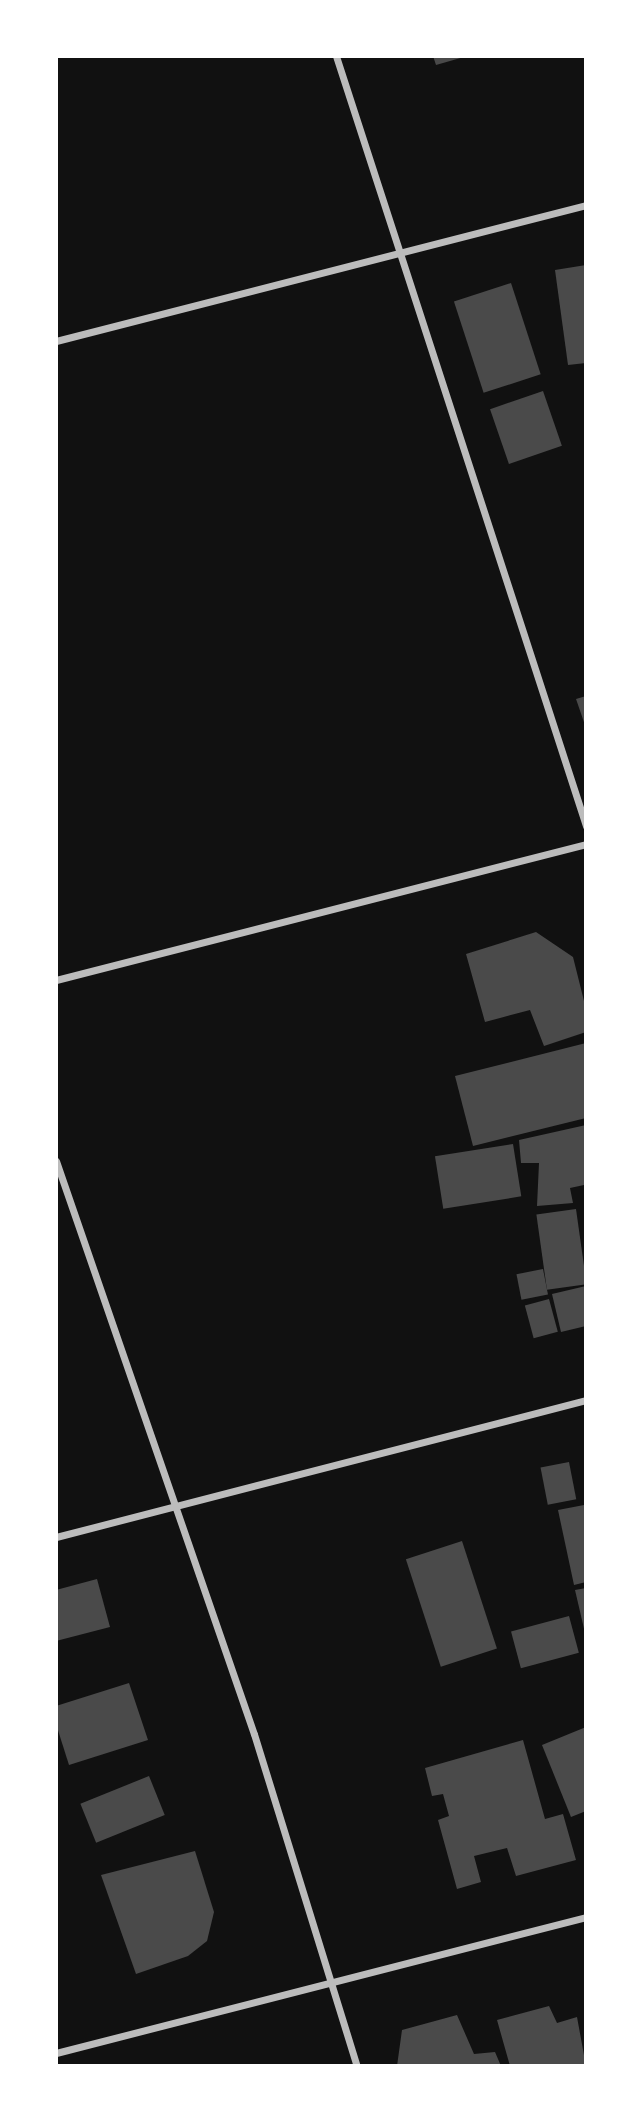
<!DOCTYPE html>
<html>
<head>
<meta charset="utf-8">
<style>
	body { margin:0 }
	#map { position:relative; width:642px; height:2122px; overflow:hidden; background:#111; font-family:"PT Sans",sans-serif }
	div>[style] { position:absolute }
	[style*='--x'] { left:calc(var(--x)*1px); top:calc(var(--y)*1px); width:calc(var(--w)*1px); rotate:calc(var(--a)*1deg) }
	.building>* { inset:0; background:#4a4a4a; transform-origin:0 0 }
	.minor>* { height:7px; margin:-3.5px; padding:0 3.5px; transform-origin:3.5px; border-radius:3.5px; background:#bcbcbc }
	span { translate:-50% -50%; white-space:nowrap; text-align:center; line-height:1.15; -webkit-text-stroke:5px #fff; paint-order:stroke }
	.frame { position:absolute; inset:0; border:58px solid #fff; pointer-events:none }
</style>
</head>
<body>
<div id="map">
	<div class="building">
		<div style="clip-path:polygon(433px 56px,464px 56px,464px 57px,436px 65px)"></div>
		<div style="clip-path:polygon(586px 265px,586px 363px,568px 365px,555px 270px)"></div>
		<div style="left:511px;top:283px;width:96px;height:60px;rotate:72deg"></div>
		<div style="left:543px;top:391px;width:58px;height:56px;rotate:71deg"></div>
		<div style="clip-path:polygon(586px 696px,586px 728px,576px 699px)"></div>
		<div style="clip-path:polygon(536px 932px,573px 957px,586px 1009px,586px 1032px,544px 1046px,530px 1010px,485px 1022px,466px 954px)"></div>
		<div style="clip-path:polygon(586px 1043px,586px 1118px,473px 1146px,455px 1076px)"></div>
		<div style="clip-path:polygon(586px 1125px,586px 1190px,584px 1185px,570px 1188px,573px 1203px,537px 1206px,539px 1163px,521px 1163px,519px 1140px)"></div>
		<div style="left:513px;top:1144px;width:53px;height:79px;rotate:81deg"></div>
		<div style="left:576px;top:1209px;width:76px;height:40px;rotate:82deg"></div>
		<div style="left:543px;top:1269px;width:26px;height:27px;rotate:79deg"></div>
		<div style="clip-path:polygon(586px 1286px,586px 1326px,561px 1332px,552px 1294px)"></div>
		<div style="left:549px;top:1299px;width:34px;height:25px;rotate:75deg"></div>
		<div style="left:569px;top:1462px;width:38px;height:29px;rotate:79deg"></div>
		<div style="clip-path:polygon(584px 1505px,586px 1582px,574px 1585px,558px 1510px)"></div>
		<div style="left:462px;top:1541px;width:113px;height:59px;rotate:72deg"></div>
		<div style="clip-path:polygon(97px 1579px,110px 1627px,56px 1641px,56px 1590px)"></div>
		<div style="clip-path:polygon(586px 1588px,586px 1633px,585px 1633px,575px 1590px)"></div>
		<div style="left:569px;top:1616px;width:38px;height:60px;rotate:75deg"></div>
		<div style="clip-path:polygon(129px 1683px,148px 1740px,69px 1765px,56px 1724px,56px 1706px)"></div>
		<div style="clip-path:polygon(586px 1727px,586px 1811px,571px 1817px,542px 1745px)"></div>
		<div style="clip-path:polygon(523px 1740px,545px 1819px,563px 1814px,576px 1860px,516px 1876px,507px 1848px,474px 1856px,481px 1882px,457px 1889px,438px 1820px,449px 1816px,443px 1794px,432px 1796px,425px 1768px)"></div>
		<div style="left:149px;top:1776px;width:42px;height:74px;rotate:68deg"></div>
		<div style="clip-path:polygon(195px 1851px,214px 1912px,207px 1941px,188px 1956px,136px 1974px,101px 1875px)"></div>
		<div style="clip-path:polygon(549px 2006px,557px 2023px,577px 2017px,586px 2066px,510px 2066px,497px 2020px)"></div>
		<div style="clip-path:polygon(457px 2015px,474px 2054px,495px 2052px,501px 2066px,397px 2066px,402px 2030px)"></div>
	</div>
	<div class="minor">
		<div style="--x:336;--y:56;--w:810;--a:72.01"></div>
		<div style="--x:56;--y:341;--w:547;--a:-14.39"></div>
		<div style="--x:56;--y:980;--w:547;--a:-14.39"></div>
		<div style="--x:56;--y:1161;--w:606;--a:70.94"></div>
		<div style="--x:254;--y:1734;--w:348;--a:72.8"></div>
		<div style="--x:56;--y:1537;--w:547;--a:-14.49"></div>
		<div style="--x:56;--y:2053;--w:547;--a:-14.39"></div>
	</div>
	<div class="frame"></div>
</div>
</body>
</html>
